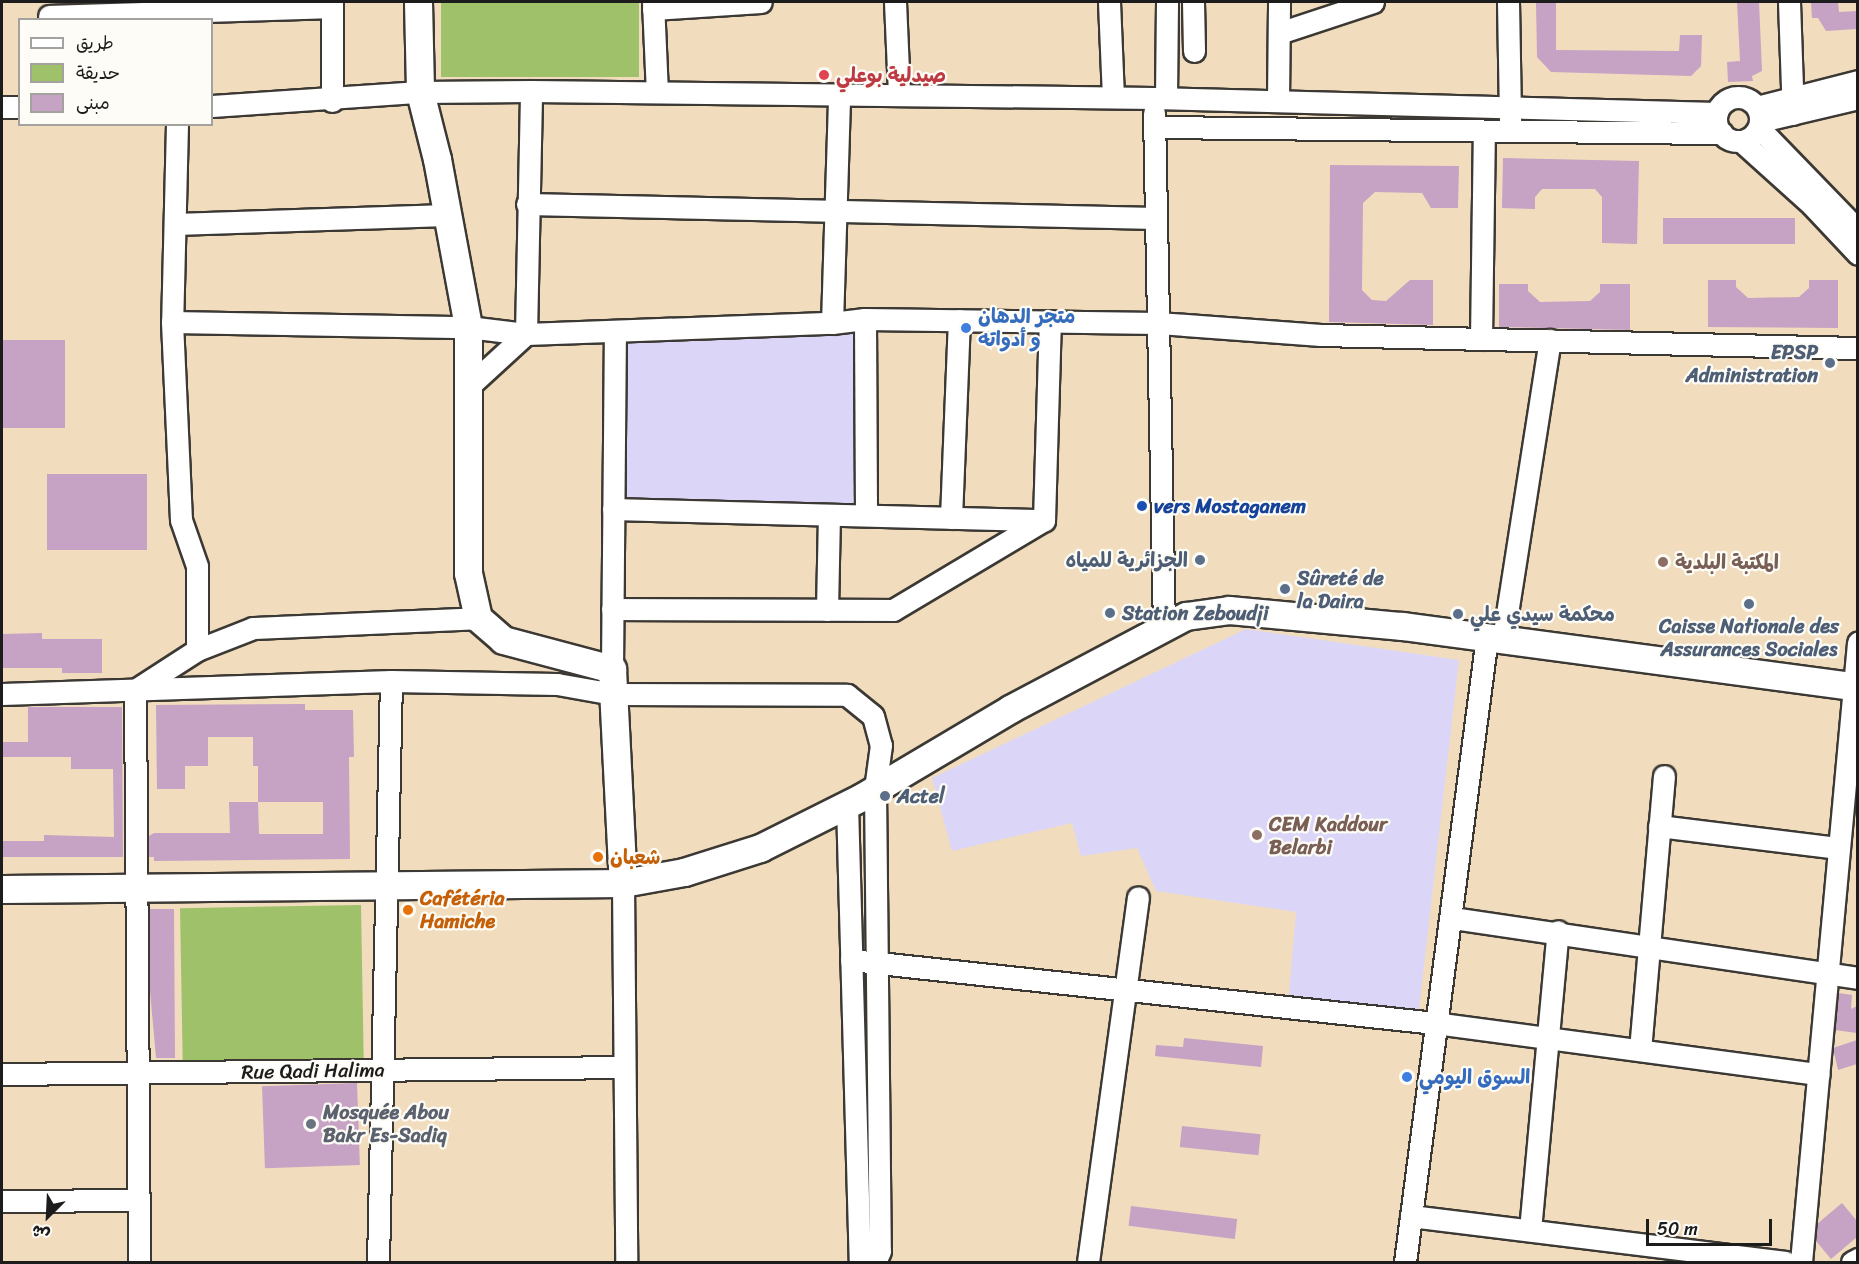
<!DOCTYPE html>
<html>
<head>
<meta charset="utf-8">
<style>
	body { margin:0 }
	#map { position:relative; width:1859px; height:1264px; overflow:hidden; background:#f1ddbd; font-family:Sriracha,"Playpen Sans Arabic",sans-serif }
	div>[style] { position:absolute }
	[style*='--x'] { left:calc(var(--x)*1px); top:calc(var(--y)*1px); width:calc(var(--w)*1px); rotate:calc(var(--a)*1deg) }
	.built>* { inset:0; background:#dbd6f7; transform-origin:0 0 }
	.green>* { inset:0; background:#9fc16a; transform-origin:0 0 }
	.building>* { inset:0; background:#c6a2c4; transform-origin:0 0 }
	.roads { filter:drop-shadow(2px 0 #3c3934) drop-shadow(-2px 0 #3c3934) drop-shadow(0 2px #3c3934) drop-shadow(0 -2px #3c3934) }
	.minor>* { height:21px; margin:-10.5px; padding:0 10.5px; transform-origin:10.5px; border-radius:10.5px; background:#fff }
	.minor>.ring { margin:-10.5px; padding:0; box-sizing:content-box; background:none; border:21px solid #fff; border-radius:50% }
	.major>* { height:27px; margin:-13.5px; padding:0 13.5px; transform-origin:13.5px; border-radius:13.5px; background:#fff }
	.dots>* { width:16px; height:16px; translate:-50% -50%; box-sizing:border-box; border:3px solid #fdfcf7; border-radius:50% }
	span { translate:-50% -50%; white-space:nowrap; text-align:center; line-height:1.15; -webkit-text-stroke:4.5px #fdfcf7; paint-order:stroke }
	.health-label { font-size:20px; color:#be3a42; font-weight:700 }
	.left { translate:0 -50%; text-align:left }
	.shop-label { font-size:20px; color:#366cbe; font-weight:700 }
	.service-label { font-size:20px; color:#4e5e75; font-weight:700 }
	.right { translate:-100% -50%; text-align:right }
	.transit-label { font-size:20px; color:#164399; font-weight:700 }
	.education-label { font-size:20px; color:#785e54; font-weight:700 }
	.food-label { font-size:20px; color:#c56008; font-weight:700 }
	.street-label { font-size:20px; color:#1c1c1c }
	.worship-label { font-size:20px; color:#5b616d; font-weight:700 }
	.frame { position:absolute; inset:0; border:3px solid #1c1c1c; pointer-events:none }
	.legend { position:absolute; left:18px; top:18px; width:195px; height:108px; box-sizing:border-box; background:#fdfcf7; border:2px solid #a3a29f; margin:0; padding:8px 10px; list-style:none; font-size:18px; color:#1c1c1c }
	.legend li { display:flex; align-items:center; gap:12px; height:30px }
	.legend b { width:30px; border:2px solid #a3a29f }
	.north { position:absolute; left:18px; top:1186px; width:60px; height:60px; -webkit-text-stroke:4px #fdfcf7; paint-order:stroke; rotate:204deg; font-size:16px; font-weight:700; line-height:24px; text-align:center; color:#1c1c1c }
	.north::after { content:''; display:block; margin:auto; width:21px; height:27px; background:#1c1c1c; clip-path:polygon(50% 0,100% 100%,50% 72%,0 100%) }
	.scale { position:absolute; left:1646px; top:1219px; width:126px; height:27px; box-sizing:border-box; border:3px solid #1c1c1c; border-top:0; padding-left:8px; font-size:18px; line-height:21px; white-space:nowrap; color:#1c1c1c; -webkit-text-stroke:4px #fdfcf7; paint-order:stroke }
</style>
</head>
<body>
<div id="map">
	<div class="built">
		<div style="left:624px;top:331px;width:241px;height:178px"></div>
		<div style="clip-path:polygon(1246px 629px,1459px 660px,1418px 1018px,1288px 1005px,1296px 912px,1156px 891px,1137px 848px,1081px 856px,1072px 823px,952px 851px,932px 778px)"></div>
	</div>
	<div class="green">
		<div style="left:441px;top:2px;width:198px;height:75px"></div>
		<div style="left:361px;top:905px;width:154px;height:181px;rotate:89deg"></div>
	</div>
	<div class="building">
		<div style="clip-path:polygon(1536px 2px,1556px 2px,1556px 50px,1679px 51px,1680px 35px,1702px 35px,1701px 66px,1691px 76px,1551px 72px,1537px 57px)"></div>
		<div style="clip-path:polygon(1737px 2px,1759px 2px,1762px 71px,1752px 76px,1753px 81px,1728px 82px,1727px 62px,1740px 61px)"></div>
		<div style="clip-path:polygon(1811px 2px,1838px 2px,1839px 12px,1857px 11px,1857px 29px,1826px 31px,1818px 18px,1812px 18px)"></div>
		<div style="clip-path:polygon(1503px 158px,1639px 161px,1637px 244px,1602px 243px,1602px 197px,1595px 189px,1542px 189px,1535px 197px,1535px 209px,1502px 208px)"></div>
		<div style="clip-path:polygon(1330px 165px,1459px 166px,1458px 208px,1431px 208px,1422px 193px,1375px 192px,1363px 203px,1362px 290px,1372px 300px,1386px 301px,1410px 280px,1433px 280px,1433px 325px,1329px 322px)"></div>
		<div style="left:1795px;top:218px;width:26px;height:132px;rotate:90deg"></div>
		<div style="clip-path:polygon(1708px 280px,1736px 280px,1736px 287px,1748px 298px,1799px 297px,1809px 288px,1809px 280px,1838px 280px,1838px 328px,1708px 327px)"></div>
		<div style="clip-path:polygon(1499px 284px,1528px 284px,1528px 291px,1540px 302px,1590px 301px,1600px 292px,1600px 284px,1630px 284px,1630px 330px,1499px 327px)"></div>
		<div style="left:2px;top:340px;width:63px;height:88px"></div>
		<div style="left:47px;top:474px;width:100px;height:76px"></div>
		<div style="clip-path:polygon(42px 633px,42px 639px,102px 639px,102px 673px,62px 673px,62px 668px,2px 668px,2px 634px)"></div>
		<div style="clip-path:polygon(evenodd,305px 704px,305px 710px,353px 710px,354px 757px,349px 757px,350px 859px,154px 861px,154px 857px,149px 857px,149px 836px,154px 833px,230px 833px,229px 802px,258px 802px,258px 766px,253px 766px,253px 737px,208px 737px,208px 766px,185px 766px,185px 789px,157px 789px,156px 705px,305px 704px,258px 802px,323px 802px,323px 834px,259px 834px,258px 802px)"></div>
		<div style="clip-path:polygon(28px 707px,122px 707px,123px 857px,2px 857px,2px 841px,44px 841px,44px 835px,114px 837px,113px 769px,71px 769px,71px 757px,2px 757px,2px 742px,28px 742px)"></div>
		<div style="clip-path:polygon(149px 909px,174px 909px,175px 1058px,156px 1058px,150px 991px)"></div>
		<div style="clip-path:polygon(1839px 993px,1852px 995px,1851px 1009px,1857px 1006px,1857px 1033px,1835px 1030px)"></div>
		<div style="clip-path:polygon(1184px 1038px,1263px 1046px,1261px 1067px,1155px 1056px,1156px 1045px,1183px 1047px)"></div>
		<div style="clip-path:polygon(1857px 1040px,1857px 1064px,1838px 1070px,1833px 1048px)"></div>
		<div style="left:357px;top:1083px;width:82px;height:95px;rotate:88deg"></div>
		<div style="left:1182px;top:1126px;width:79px;height:21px;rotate:6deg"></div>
		<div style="clip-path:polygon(1842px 1203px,1857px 1221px,1857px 1237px,1831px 1259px,1816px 1241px,1817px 1224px)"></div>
		<div style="left:1131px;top:1206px;width:107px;height:20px;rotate:7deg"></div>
	</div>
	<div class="roads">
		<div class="minor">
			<div style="--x:332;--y:2;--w:99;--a:90"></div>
			<div style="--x:653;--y:2;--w:90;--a:87.5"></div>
			<div style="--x:895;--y:2;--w:91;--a:87.5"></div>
			<div style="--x:1109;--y:2;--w:95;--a:87.6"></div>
			<div style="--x:1193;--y:2;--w:49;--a:88.8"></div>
			<div style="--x:1508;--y:2;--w:119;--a:89"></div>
			<div style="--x:1789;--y:2;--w:112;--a:88"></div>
			<div style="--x:653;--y:9;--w:108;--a:-3.7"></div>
			<div style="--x:49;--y:16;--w:283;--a:-1.8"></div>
			<div style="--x:1279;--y:33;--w:99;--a:-18.3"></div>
			<div class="ring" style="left:1716px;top:97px;width:23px;height:23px"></div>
			<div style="--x:1166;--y:98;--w:96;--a:-89.4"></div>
			<div style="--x:1278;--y:101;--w:99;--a:-89.4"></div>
			<div style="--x:212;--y:106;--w:208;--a:-3.9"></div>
			<div style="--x:420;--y:92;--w:111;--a:-0.5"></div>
			<div style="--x:531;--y:91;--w:623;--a:0.64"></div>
			<div style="--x:1154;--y:98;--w:563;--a:1.53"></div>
			<div style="--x:2;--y:107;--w:18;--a:0"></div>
			<div style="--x:1757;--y:107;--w:104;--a:-14.4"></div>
			<div style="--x:1154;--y:113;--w:514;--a:88.89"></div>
			<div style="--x:1761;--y:121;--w:100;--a:-13.3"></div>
			<div style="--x:177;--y:124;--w:198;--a:91.4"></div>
			<div style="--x:172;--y:322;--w:198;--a:87.4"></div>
			<div style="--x:181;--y:520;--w:49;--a:70.8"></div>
			<div style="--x:197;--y:566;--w:84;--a:90"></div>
			<div style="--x:1154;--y:127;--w:568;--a:0.61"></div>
			<div style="--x:1759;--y:128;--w:142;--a:45.9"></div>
			<div style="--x:1741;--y:141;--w:96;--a:42"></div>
			<div style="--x:1812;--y:205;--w:67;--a:46.8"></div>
			<div style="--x:527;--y:204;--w:629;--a:1.28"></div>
			<div style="--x:175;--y:224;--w:272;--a:-1.9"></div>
			<div style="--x:865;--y:319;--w:196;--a:89.7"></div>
			<div style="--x:172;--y:322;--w:296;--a:1"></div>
			<div style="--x:468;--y:327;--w:58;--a:6.9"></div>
			<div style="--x:526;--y:334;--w:306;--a:-2.1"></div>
			<div style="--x:832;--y:323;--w:33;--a:-7"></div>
			<div style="--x:865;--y:319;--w:293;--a:0.8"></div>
			<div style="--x:1158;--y:323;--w:163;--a:4.2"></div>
			<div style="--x:1321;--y:335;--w:537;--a:1.39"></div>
			<div style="--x:832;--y:323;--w:229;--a:-88.2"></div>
			<div style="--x:1481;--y:339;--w:208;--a:-89.2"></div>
			<div style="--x:467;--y:388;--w:80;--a:-42.5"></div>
			<div style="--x:526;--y:334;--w:243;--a:-88.8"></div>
			<div style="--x:613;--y:509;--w:431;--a:1.5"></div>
			<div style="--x:1044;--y:520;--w:199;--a:-88.3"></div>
			<div style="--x:951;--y:518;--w:198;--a:-87.7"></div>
			<div style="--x:612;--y:609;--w:281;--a:0.2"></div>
			<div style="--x:893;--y:610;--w:176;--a:-30.8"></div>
			<div style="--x:827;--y:610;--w:95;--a:-88.8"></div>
			<div style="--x:1503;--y:639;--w:303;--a:-81.1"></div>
			<div style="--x:612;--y:669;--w:338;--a:-89.5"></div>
			<div style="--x:2;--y:694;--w:389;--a:-1.9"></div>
			<div style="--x:391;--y:681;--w:166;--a:1"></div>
			<div style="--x:557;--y:684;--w:58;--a:10"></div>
			<div style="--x:614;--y:694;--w:233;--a:0.2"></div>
			<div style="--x:847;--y:695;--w:33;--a:39"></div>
			<div style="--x:873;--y:716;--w:30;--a:75"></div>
			<div style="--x:881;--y:745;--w:44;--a:97.8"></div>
			<div style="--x:875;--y:789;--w:462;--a:89.4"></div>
			<div style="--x:880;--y:1251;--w:12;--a:114"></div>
			<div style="--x:847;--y:804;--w:458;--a:88.4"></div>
			<div style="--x:1659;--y:826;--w:181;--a:7"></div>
			<div style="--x:623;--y:883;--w:379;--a:89.5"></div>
			<div style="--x:1452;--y:918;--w:410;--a:8.4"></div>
			<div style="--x:851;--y:960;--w:587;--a:6.16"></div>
			<div style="--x:1435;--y:1023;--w:387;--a:7.6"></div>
			<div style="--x:1640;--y:1050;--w:275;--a:-85"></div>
			<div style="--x:2;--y:1074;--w:622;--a:-0.64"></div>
			<div style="--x:2;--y:1201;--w:137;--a:-0.4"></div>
			<div style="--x:1411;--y:1216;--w:377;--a:7"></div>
			<div style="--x:1530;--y:1230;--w:300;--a:-84.7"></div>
			<div style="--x:139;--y:1262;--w:572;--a:-90.4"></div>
			<div style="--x:135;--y:690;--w:74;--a:-32.8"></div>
			<div style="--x:197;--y:650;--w:60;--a:-21.4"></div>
			<div style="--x:253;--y:628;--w:225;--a:-2.5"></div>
			<div style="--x:378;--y:1262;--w:581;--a:-88.72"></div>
			<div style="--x:1088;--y:1262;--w:368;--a:-82.2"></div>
			<div style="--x:1405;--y:1262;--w:630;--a:-82.53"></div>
			<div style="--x:1801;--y:1262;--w:622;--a:-84.74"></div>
			<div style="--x:1852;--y:1262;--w:7;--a:-27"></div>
		</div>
		<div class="major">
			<div style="--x:418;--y:2;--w:90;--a:88.7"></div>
			<div style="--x:420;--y:92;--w:69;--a:75.8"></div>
			<div style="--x:437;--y:159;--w:171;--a:79.5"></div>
			<div style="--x:468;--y:327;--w:246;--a:90"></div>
			<div style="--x:468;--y:573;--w:46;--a:77.5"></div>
			<div style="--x:478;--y:618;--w:33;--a:41"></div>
			<div style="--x:503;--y:640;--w:113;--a:14.9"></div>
			<div style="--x:612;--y:669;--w:214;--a:87.1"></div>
			<div style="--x:2;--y:889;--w:621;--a:-0.55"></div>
			<div style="--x:623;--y:883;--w:62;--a:-10.2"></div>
			<div style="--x:684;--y:872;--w:80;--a:-17.5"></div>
			<div style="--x:760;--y:848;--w:114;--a:-26.6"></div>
			<div style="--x:862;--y:797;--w:172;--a:-30.7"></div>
			<div style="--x:1010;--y:709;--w:199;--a:-27.9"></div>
			<div style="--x:1186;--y:616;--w:43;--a:-7.9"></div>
			<div style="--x:1229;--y:610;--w:174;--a:5.3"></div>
			<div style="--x:1402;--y:626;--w:460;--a:7.6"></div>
		</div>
	</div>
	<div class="dots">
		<div style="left:824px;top:75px;background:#e0444e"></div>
		<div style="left:966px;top:328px;background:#3f7fe0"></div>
		<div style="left:1830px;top:363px;background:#5c6f8a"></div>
		<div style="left:1142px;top:506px;background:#1a4fb4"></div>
		<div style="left:1200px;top:560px;background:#5c6f8a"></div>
		<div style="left:1663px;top:562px;background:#8d6e63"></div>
		<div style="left:1285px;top:589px;background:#5c6f8a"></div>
		<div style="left:1749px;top:604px;background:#5c6f8a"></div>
		<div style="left:1110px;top:613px;background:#5c6f8a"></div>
		<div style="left:1458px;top:614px;background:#5c6f8a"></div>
		<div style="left:885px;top:796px;background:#5c6f8a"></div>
		<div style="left:1257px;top:835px;background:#8d6e63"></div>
		<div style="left:598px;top:857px;background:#e8710a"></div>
		<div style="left:408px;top:910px;background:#e8710a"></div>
		<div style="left:1407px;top:1077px;background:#3f7fe0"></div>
		<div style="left:311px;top:1124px;background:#6b7280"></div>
	</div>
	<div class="health-label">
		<span class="left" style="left:836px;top:75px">صيدلية بوعلي</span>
	</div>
	<div class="shop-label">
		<span class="left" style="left:978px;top:328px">متجر الدهان<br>و أدواته</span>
		<span class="left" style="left:1419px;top:1077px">السوق اليومي</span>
	</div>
	<div class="service-label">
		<span class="right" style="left:1818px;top:364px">EPSP<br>Administration</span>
		<span class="right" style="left:1188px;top:560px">الجزائرية للمياه</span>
		<span class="left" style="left:1297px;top:590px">Sûreté de<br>la Daira</span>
		<span class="left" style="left:1122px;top:613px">Station Zeboudji</span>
		<span class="left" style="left:1470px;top:614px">محكمة سيدي علي</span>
		<span style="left:1749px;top:638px">Caisse Nationale des<br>Assurances Sociales</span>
		<span class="left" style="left:897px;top:796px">Actel</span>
	</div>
	<div class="transit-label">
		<span class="left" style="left:1154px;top:506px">vers Mostaganem</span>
	</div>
	<div class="education-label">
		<span class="left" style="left:1675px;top:562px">المكتبة البلدية</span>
		<span class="left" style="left:1269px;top:836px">CEM Kaddour<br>Belarbi</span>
	</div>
	<div class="food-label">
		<span class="left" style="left:610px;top:857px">شعبان</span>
		<span class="left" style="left:420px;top:910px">Cafétéria<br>Hamiche</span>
	</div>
	<div class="street-label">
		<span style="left:313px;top:1071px;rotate:-1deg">Rue Qadi Halima</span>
	</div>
	<div class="worship-label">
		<span class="left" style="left:323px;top:1124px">Mosquée Abou<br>Bakr Es-Sadiq</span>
	</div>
	<div class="frame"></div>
	<ul class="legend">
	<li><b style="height:8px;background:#fff"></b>طريق</li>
	<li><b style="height:16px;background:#9fc16a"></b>حديقة</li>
	<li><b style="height:16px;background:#c6a2c4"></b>مبنى</li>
	</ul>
	<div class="north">ش</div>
	<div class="scale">50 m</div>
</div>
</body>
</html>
